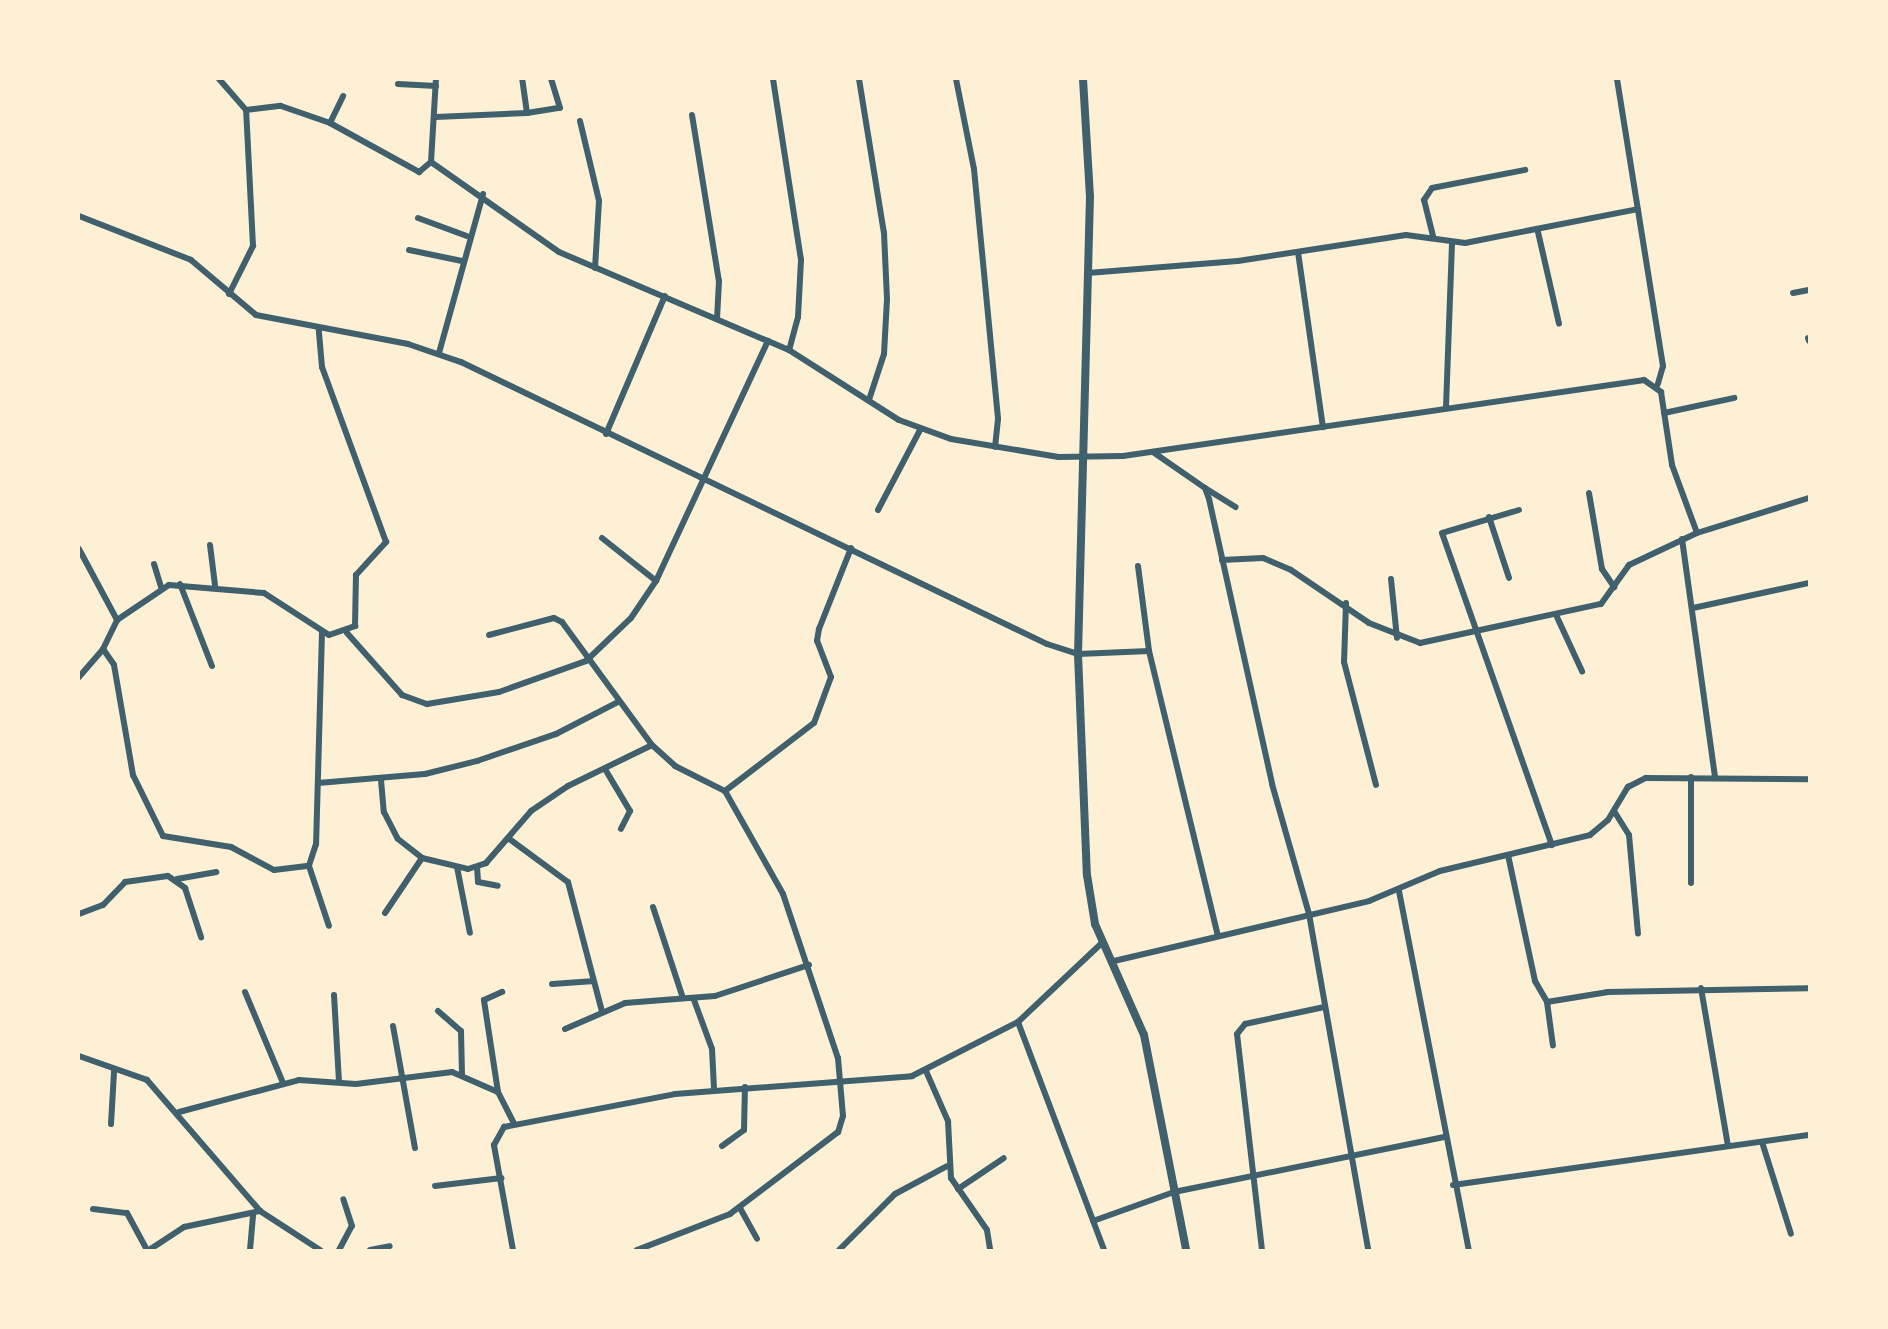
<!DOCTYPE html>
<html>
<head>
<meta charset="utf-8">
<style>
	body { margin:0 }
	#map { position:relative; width:1888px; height:1329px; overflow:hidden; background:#fdf0d5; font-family:"Roboto Serif",serif }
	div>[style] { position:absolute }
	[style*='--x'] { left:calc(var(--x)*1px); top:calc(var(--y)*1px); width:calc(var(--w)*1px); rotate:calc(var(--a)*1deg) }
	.minor>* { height:6px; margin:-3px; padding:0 3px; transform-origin:3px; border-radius:3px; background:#3f606c }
	.tertiary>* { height:8px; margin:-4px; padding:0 4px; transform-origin:4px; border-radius:4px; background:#3f606c }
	span { translate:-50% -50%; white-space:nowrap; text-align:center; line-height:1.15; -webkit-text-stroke:6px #fdf0d5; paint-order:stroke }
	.frame { position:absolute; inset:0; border:80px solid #fdf0d5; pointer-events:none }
</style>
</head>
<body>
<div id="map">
	<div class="minor">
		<div style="--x:219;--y:79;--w:41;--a:48.9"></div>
		<div style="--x:246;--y:110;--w:35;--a:-7"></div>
		<div style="--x:281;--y:106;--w:52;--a:19.1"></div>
		<div style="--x:330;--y:123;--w:102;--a:28.8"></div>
		<div style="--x:419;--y:172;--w:16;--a:-40"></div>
		<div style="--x:431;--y:162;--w:156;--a:35.1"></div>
		<div style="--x:559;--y:252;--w:250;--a:23.1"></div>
		<div style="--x:789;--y:350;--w:130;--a:32.5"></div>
		<div style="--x:899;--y:420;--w:55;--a:20.1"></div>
		<div style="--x:951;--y:439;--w:109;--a:9.5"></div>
		<div style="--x:1059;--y:457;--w:64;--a:-0.9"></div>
		<div style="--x:1123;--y:456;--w:527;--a:-8.3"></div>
		<div style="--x:1644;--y:380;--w:21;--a:35"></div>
		<div style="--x:1661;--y:392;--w:74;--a:81.4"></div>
		<div style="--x:1672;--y:465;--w:72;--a:69.8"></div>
		<div style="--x:1697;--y:533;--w:117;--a:-17.4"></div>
		<div style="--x:773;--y:79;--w:183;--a:81.2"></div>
		<div style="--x:801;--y:260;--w:57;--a:93"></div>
		<div style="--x:798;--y:317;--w:34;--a:105"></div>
		<div style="--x:859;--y:79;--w:156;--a:80.8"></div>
		<div style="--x:884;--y:233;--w:66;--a:87.4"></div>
		<div style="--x:887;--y:299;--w:55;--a:93.1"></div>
		<div style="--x:884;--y:354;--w:48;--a:108.1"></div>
		<div style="--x:956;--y:79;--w:92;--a:78.7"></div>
		<div style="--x:974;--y:169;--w:251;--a:84.5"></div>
		<div style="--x:998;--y:419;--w:28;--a:96"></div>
		<div style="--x:1617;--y:79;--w:291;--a:80.9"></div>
		<div style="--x:1663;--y:366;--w:19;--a:106"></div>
		<div style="--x:398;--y:84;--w:38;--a:3"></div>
		<div style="--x:527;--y:113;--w:33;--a:-9"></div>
		<div style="--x:560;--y:108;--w:30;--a:-107"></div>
		<div style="--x:692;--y:115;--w:168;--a:80.8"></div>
		<div style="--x:719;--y:281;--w:36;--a:93"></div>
		<div style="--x:436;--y:117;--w:91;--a:-2.5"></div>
		<div style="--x:527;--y:113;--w:34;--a:-98"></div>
		<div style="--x:580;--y:121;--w:82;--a:76.6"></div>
		<div style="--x:599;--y:201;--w:67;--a:93.4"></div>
		<div style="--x:330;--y:123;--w:30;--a:-64"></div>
		<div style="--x:431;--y:162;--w:83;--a:-86.6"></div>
		<div style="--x:79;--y:216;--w:120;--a:21.4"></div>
		<div style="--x:191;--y:260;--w:85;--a:40.2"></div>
		<div style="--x:256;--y:315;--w:155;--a:10.8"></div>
		<div style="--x:408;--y:344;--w:56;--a:18.8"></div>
		<div style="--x:461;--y:362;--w:650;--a:25.7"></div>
		<div style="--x:1047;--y:644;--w:33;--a:18"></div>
		<div style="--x:1078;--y:654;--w:71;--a:-2.4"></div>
		<div style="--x:418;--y:218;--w:52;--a:20.2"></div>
		<div style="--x:1538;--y:232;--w:94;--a:77.1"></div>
		<div style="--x:1433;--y:236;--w:37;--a:-104"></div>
		<div style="--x:1424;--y:200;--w:14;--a:-56"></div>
		<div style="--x:1432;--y:188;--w:95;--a:-11"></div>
		<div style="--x:409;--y:250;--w:54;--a:11.7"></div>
		<div style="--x:1298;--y:252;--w:177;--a:81.9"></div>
		<div style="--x:1088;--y:273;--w:150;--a:-4.6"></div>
		<div style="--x:1238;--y:261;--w:170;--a:-8.8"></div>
		<div style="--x:1406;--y:235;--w:60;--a:7.7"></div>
		<div style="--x:1465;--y:243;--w:176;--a:-11.1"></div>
		<div style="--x:1793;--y:293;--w:16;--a:-11"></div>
		<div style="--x:229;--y:294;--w:54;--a:-63.4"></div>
		<div style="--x:253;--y:246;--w:136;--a:-92.9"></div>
		<div style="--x:1808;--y:338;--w:3;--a:72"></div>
		<div style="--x:439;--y:353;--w:165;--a:-74.5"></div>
		<div style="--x:1446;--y:407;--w:163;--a:-87.9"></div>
		<div style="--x:1664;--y:413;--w:72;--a:-12.1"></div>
		<div style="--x:606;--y:434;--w:150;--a:-66.9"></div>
		<div style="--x:1153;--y:452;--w:63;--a:34.7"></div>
		<div style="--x:1205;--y:488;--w:12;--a:70"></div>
		<div style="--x:1209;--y:499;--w:292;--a:77.5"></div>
		<div style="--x:1272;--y:784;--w:135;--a:74.1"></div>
		<div style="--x:1309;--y:914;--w:341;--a:80"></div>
		<div style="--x:1205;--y:488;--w:36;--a:32"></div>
		<div style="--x:1589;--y:493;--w:77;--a:80.3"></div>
		<div style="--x:1602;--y:569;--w:22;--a:56"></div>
		<div style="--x:878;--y:510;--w:90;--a:-62.3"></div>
		<div style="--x:1519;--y:510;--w:80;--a:163.4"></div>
		<div style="--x:1442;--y:533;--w:331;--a:70.6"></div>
		<div style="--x:1489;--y:517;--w:64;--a:71.8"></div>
		<div style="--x:602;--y:538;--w:69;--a:38.5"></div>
		<div style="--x:1682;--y:539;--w:240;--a:82.1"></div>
		<div style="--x:210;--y:545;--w:40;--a:82.9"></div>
		<div style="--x:79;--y:549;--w:81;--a:61.8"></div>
		<div style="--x:1222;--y:560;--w:41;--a:-2.8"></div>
		<div style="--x:1263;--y:558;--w:30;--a:23"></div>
		<div style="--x:1291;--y:570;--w:94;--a:34.2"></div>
		<div style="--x:1369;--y:623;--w:55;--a:21.4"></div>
		<div style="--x:1420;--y:643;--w:185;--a:-12.2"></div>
		<div style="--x:1601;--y:604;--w:48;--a:-54.3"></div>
		<div style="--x:1629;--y:565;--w:75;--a:-25.2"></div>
		<div style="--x:154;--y:564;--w:24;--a:73"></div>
		<div style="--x:1138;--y:566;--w:86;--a:82.6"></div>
		<div style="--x:1149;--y:651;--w:293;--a:76.4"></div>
		<div style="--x:1391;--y:579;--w:59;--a:84.2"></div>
		<div style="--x:180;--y:584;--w:88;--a:68.7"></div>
		<div style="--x:1346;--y:603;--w:59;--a:91.9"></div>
		<div style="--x:1344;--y:662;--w:127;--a:75.4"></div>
		<div style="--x:1693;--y:608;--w:119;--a:-12.2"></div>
		<div style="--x:1557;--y:617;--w:60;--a:65.2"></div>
		<div style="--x:322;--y:632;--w:212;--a:91.6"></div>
		<div style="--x:316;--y:844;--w:23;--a:108"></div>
		<div style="--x:309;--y:866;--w:63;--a:71.6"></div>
		<div style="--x:347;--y:633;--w:83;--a:48.4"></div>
		<div style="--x:402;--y:695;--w:27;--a:20"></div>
		<div style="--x:427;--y:704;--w:73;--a:-9.5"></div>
		<div style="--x:499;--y:692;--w:92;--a:-19.6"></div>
		<div style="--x:586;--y:661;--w:62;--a:-43.7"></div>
		<div style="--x:631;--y:618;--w:45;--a:-56"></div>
		<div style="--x:656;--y:581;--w:265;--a:-65"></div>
		<div style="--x:489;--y:635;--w:67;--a:-14.7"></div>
		<div style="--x:554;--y:618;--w:9;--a:27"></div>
		<div style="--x:562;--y:622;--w:152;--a:53.8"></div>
		<div style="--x:652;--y:745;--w:31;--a:42"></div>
		<div style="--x:675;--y:766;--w:56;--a:26.6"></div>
		<div style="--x:725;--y:791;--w:118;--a:60.6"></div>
		<div style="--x:783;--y:894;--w:173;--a:71.5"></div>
		<div style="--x:838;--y:1058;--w:58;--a:85.1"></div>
		<div style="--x:843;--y:1116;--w:17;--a:107"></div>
		<div style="--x:838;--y:1132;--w:136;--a:142.8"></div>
		<div style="--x:730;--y:1214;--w:100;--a:158.8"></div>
		<div style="--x:103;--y:649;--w:19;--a:55"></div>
		<div style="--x:114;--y:665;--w:112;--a:80.2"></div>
		<div style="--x:133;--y:775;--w:68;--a:63.8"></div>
		<div style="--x:163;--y:836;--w:69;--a:9.2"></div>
		<div style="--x:231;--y:847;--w:49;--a:28.1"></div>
		<div style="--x:274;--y:870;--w:35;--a:-7"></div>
		<div style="--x:79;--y:677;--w:37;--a:-49"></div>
		<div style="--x:103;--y:649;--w:32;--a:-64"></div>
		<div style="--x:117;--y:620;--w:63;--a:-33.9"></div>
		<div style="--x:169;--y:585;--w:95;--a:4.8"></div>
		<div style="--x:264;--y:593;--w:77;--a:32.9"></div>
		<div style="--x:329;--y:635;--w:28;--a:-19"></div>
		<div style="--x:355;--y:626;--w:51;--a:-88.9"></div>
		<div style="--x:356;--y:575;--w:45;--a:-47.7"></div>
		<div style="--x:386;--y:542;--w:186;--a:-110.1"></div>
		<div style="--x:322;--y:367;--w:37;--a:-95"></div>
		<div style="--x:605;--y:769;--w:49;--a:59.2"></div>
		<div style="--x:630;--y:811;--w:20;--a:117"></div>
		<div style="--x:1691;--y:777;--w:106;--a:90"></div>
		<div style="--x:381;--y:780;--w:32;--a:85"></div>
		<div style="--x:384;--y:812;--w:30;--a:63"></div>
		<div style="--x:398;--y:839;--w:31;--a:38"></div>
		<div style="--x:422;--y:858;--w:47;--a:13.4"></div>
		<div style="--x:468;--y:869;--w:19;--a:-18"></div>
		<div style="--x:486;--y:863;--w:69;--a:-49.1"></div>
		<div style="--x:531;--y:811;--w:45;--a:-34"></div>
		<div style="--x:568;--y:786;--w:93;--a:-26"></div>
		<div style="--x:318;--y:783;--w:107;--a:-4.8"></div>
		<div style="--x:425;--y:774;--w:54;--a:-14"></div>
		<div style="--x:477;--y:761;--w:83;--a:-18.9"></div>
		<div style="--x:556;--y:734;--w:70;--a:-27.3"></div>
		<div style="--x:725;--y:791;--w:112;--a:-37.4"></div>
		<div style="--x:814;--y:723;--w:49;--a:-69.7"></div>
		<div style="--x:831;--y:677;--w:39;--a:-111"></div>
		<div style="--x:817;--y:641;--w:12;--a:-81"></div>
		<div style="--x:819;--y:629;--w:87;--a:-68.4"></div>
		<div style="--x:1614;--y:811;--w:28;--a:58"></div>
		<div style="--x:1629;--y:835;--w:99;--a:84.8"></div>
		<div style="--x:508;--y:838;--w:74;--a:36.3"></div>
		<div style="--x:568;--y:882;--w:134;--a:75.3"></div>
		<div style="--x:1508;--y:855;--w:129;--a:77.9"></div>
		<div style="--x:1535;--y:981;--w:24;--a:60"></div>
		<div style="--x:1547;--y:1002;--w:62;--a:-9.3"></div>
		<div style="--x:1608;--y:992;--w:201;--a:-1.1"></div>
		<div style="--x:457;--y:867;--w:67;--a:78.9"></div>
		<div style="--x:477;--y:867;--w:15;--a:86"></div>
		<div style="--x:478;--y:882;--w:20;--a:11"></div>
		<div style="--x:177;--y:879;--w:40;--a:-10"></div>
		<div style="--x:1399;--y:891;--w:366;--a:79"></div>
		<div style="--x:653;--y:907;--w:96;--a:71.8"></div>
		<div style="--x:385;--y:913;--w:66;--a:-56.1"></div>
		<div style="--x:79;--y:914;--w:26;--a:-21"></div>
		<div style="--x:103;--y:905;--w:32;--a:-46"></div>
		<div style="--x:125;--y:882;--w:43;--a:-7.9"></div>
		<div style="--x:168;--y:876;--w:21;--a:35"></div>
		<div style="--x:185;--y:888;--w:52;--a:71.9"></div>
		<div style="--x:1114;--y:961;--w:262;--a:-13.2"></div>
		<div style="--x:1369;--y:901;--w:77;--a:-22.9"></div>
		<div style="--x:1440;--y:871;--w:154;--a:-13.5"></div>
		<div style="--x:1590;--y:835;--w:23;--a:-40"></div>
		<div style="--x:1608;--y:820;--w:39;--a:-59"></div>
		<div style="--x:1628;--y:787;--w:20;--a:-27"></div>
		<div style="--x:1646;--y:778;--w:163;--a:0.4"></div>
		<div style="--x:552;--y:984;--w:39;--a:-4"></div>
		<div style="--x:1701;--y:988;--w:160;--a:80.3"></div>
		<div style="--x:245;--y:992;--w:99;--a:67.3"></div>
		<div style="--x:334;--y:995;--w:86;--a:86.7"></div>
		<div style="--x:694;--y:1000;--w:52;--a:69.8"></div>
		<div style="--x:712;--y:1049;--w:40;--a:87.1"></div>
		<div style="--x:1547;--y:1002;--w:44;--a:82.2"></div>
		<div style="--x:438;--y:1011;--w:30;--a:41"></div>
		<div style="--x:461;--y:1031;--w:44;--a:88.7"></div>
		<div style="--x:1018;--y:1022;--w:244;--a:69.3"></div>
		<div style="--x:393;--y:1026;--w:124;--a:79.8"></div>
		<div style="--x:565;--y:1029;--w:65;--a:-23.4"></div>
		<div style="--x:625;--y:1003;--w:90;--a:-4.4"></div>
		<div style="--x:715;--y:996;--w:99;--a:-18.3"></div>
		<div style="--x:79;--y:1056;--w:72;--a:19.4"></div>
		<div style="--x:147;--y:1080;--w:173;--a:49.2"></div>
		<div style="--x:260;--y:1211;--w:72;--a:33"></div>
		<div style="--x:926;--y:1071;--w:55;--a:66.3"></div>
		<div style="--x:948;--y:1121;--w:57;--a:87"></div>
		<div style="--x:951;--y:1178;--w:63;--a:55.3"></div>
		<div style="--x:987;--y:1230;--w:20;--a:81"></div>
		<div style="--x:498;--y:1092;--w:93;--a:-98.7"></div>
		<div style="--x:484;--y:1000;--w:20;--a:-24"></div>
		<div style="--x:179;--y:1112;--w:124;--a:-14.9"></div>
		<div style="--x:299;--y:1080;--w:57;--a:4"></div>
		<div style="--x:356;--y:1084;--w:97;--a:-7.1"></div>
		<div style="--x:452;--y:1072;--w:50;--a:23.5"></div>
		<div style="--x:498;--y:1092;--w:36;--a:63"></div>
		<div style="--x:111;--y:1124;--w:52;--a:-86.7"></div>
		<div style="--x:1762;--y:1142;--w:96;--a:72.5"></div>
		<div style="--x:722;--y:1146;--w:27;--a:-36"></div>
		<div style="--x:744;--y:1130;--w:43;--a:-88.7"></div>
		<div style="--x:1453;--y:1185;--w:359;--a:-8"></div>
		<div style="--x:435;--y:1186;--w:67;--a:-6.8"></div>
		<div style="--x:958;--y:1189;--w:55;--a:-34"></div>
		<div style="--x:740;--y:1208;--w:35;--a:61"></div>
		<div style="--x:93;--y:1209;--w:34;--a:7"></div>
		<div style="--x:127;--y:1213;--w:42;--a:61.6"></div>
		<div style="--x:1093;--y:1221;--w:86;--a:-19.7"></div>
		<div style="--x:1174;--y:1192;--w:277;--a:-11.5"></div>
		<div style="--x:149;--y:1250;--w:42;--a:-33.3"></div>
		<div style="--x:184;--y:1227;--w:78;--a:-11.9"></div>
		<div style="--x:250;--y:1250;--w:35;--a:-85"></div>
		<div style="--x:339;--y:1250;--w:27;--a:-62"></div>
		<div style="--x:352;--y:1226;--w:28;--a:-108"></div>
		<div style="--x:370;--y:1250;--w:20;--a:-11"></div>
		<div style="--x:513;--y:1250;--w:107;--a:-100.3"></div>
		<div style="--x:494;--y:1145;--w:21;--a:-61"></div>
		<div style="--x:504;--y:1127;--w:174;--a:-10.9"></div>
		<div style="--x:675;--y:1094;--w:238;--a:-4.3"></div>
		<div style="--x:912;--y:1076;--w:119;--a:-27"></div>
		<div style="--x:1018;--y:1022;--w:117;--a:-43.3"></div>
		<div style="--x:839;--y:1250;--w:79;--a:-45"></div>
		<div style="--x:895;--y:1194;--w:59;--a:-28.3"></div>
		<div style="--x:1262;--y:1250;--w:217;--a:-96.6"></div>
		<div style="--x:1237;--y:1034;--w:13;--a:-51"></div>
		<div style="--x:1245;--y:1024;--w:81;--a:-12.1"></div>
	</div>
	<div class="tertiary">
		<div style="--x:1083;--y:79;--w:117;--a:86.6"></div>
		<div style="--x:1090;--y:196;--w:458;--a:91.5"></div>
		<div style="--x:1078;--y:654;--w:221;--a:87.7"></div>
		<div style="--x:1087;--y:875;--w:50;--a:80.7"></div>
		<div style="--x:1095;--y:924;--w:121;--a:66.2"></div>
		<div style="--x:1144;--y:1035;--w:219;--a:78.9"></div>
	</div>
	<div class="frame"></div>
</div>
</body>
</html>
